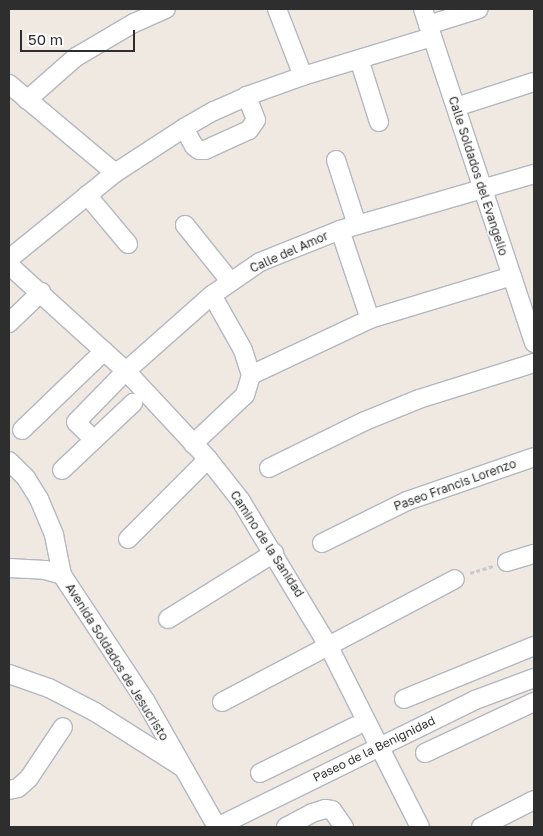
<!DOCTYPE html>
<html>
<head>
<meta charset="utf-8">
<style>
	body { margin:0 }
	#map { position:relative; width:543px; height:836px; overflow:hidden; background:#efe9e1; font-family:"Golos Text",sans-serif }
	div>[style] { position:absolute }
	[style*='--x'] { left:calc(var(--x)*1px); top:calc(var(--y)*1px); width:calc(var(--w)*1px); rotate:calc(var(--a)*1deg) }
	.path>* { height:2.5px; margin-top:-1.25px; transform-origin:0; background:repeating-linear-gradient(90deg,#c9c9c9 0 4px,transparent 0 6.5px) }
	.roads { filter:drop-shadow(1px 0 #b4b7c1) drop-shadow(-1px 0 #b4b7c1) drop-shadow(0 1px #b4b7c1) drop-shadow(0 -1px #b4b7c1) }
	.minor>* { height:18px; margin:-9px; padding:0 9px; transform-origin:9px; border-radius:9px; background:#fff }
	span { translate:-50% -50%; white-space:nowrap; text-align:center; line-height:1.15; -webkit-text-stroke:4px #fff; paint-order:stroke }
	.street-label { font-size:12px; color:#2e2e2e }
	.frame { position:absolute; inset:0; border:10px solid #2e2e2e; pointer-events:none }
	.scale { position:absolute; left:20px; top:30px; width:115px; height:22px; box-sizing:border-box; border:2px solid #2e2e2e; border-top:0; padding-left:6px; font-size:15px; line-height:18px; white-space:nowrap; color:#2e2e2e; -webkit-text-stroke:4px #fff; paint-order:stroke }
</style>
</head>
<body>
<div id="map">
	<div class="path">
		<div style="--x:470;--y:573;--w:24;--a:-17"></div>
	</div>
	<div class="roads">
		<div class="minor">
			<div style="--x:277;--y:9;--w:72;--a:68.8"></div>
			<div style="--x:423;--y:9;--w:352;--a:71.6"></div>
			<div style="--x:428;--y:25;--w:53;--a:-17.4"></div>
			<div style="--x:359;--y:59;--w:66;--a:72.4"></div>
			<div style="--x:9;--y:84;--w:138;--a:40"></div>
			<div style="--x:27;--y:100;--w:65;--a:-41.3"></div>
			<div style="--x:76;--y:57;--w:67;--a:-30.4"></div>
			<div style="--x:134;--y:23;--w:35;--a:-24"></div>
			<div style="--x:456;--y:107;--w:82;--a:-17.8"></div>
			<div style="--x:184;--y:128;--w:21;--a:61"></div>
			<div style="--x:194;--y:146;--w:6;--a:39"></div>
			<div style="--x:199;--y:150;--w:6;--a:0"></div>
			<div style="--x:205;--y:150;--w:48;--a:-24.4"></div>
			<div style="--x:249;--y:130;--w:12;--a:-55"></div>
			<div style="--x:256;--y:120;--w:26;--a:-111"></div>
			<div style="--x:336;--y:160;--w:68;--a:72.1"></div>
			<div style="--x:87;--y:195;--w:64;--a:50.1"></div>
			<div style="--x:185;--y:225;--w:72;--a:51.2"></div>
			<div style="--x:340;--y:230;--w:94;--a:71.4"></div>
			<div style="--x:9;--y:259;--w:136;--a:-39.1"></div>
			<div style="--x:115;--y:173;--w:82;--a:-33.1"></div>
			<div style="--x:184;--y:128;--w:34;--a:-30"></div>
			<div style="--x:214;--y:111;--w:36;--a:-24"></div>
			<div style="--x:247;--y:96;--w:59;--a:-19.7"></div>
			<div style="--x:303;--y:76;--w:135;--a:-16.8"></div>
			<div style="--x:9;--y:265;--w:158;--a:42.2"></div>
			<div style="--x:126;--y:371;--w:120;--a:47"></div>
			<div style="--x:208;--y:459;--w:53;--a:51.8"></div>
			<div style="--x:241;--y:501;--w:168;--a:58.9"></div>
			<div style="--x:328;--y:645;--w:204;--a:63.2"></div>
			<div style="--x:9;--y:323;--w:45;--a:-44.1"></div>
			<div style="--x:251;--y:375;--w:132;--a:-25.2"></div>
			<div style="--x:370;--y:319;--w:148;--a:-16.8"></div>
			<div style="--x:22;--y:430;--w:114;--a:-43.9"></div>
			<div style="--x:94;--y:440;--w:25;--a:-135"></div>
			<div style="--x:76;--y:422;--w:71;--a:-45.6"></div>
			<div style="--x:126;--y:371;--w:115;--a:-41.5"></div>
			<div style="--x:212;--y:295;--w:58;--a:-34.5"></div>
			<div style="--x:260;--y:262;--w:86;--a:-21.8"></div>
			<div style="--x:340;--y:230;--w:202;--a:-16.1"></div>
			<div style="--x:193;--y:444;--w:71;--a:-43.3"></div>
			<div style="--x:245;--y:395;--w:21;--a:-73"></div>
			<div style="--x:251;--y:375;--w:26;--a:-108"></div>
			<div style="--x:243;--y:350;--w:63;--a:-119.4"></div>
			<div style="--x:9;--y:461;--w:24;--a:45"></div>
			<div style="--x:26;--y:478;--w:25;--a:58"></div>
			<div style="--x:39;--y:499;--w:39;--a:67"></div>
			<div style="--x:54;--y:535;--w:41;--a:78.7"></div>
			<div style="--x:62;--y:575;--w:152;--a:56.5"></div>
			<div style="--x:146;--y:702;--w:144;--a:60.4"></div>
			<div style="--x:269;--y:468;--w:107;--a:-26.1"></div>
			<div style="--x:365;--y:421;--w:58;--a:-22.2"></div>
			<div style="--x:419;--y:399;--w:121;--a:-17.4"></div>
			<div style="--x:62;--y:470;--w:98;--a:-43.3"></div>
			<div style="--x:128;--y:539;--w:113;--a:-45"></div>
			<div style="--x:322;--y:543;--w:95;--a:-26.3"></div>
			<div style="--x:407;--y:501;--w:134;--a:-19.1"></div>
			<div style="--x:507;--y:562;--w:28;--a:-17"></div>
			<div style="--x:9;--y:568;--w:36;--a:3"></div>
			<div style="--x:45;--y:570;--w:18;--a:16"></div>
			<div style="--x:168;--y:619;--w:125;--a:-31.9"></div>
			<div style="--x:9;--y:674;--w:42;--a:19.3"></div>
			<div style="--x:49;--y:688;--w:52;--a:27.6"></div>
			<div style="--x:95;--y:712;--w:103;--a:32.3"></div>
			<div style="--x:404;--y:699;--w:140;--a:-22.2"></div>
			<div style="--x:222;--y:702;--w:263;--a:-27.8"></div>
			<div style="--x:425;--y:753;--w:120;--a:-25.1"></div>
			<div style="--x:260;--y:773;--w:107;--a:-26.1"></div>
			<div style="--x:9;--y:790;--w:9;--a:-13"></div>
			<div style="--x:18;--y:788;--w:15;--a:-42"></div>
			<div style="--x:29;--y:778;--w:61;--a:-56.3"></div>
			<div style="--x:217;--y:827;--w:288;--a:-26.2"></div>
			<div style="--x:475;--y:700;--w:63;--a:-20.4"></div>
			<div style="--x:286;--y:827;--w:30;--a:-28"></div>
			<div style="--x:312;--y:813;--w:14;--a:-17"></div>
			<div style="--x:325;--y:809;--w:7;--a:8"></div>
			<div style="--x:332;--y:810;--w:21;--a:55"></div>
			<div style="--x:481;--y:827;--w:59;--a:-27"></div>
		</div>
	</div>
	<div class="street-label">
		<span style="left:478px;top:176px;rotate:72deg">Calle Soldados del Evangelio</span>
		<span style="left:289px;top:252px;rotate:-24deg">Calle del Amor</span>
		<span style="left:455px;top:485px;rotate:-20deg">Paseo Francis Lorenzo</span>
		<span style="left:267px;top:544px;rotate:57deg">Camino de la Sanidad</span>
		<span style="left:117px;top:662px;rotate:58deg">Avenida Soldados de Jesucristo</span>
		<span style="left:374px;top:749px;rotate:-26deg">Paseo de la Benignidad</span>
	</div>
	<div class="frame"></div>
	<div class="scale">50 m</div>
</div>
</body>
</html>
